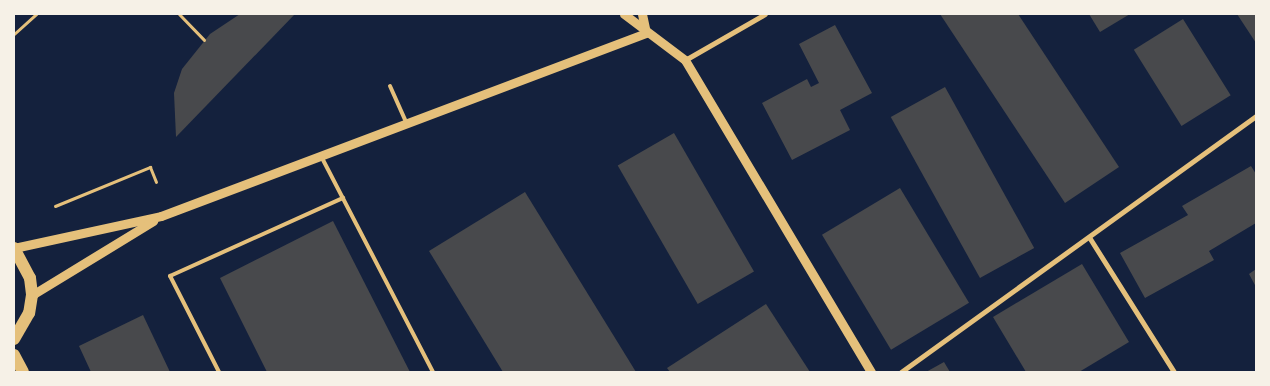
<!DOCTYPE html>
<html>
<head>
<meta charset="utf-8">
<style>
	body { margin:0 }
	#map { position:relative; width:1270px; height:386px; overflow:hidden; background:#14213d; font-family:"Source Sans 3",sans-serif }
	div>[style] { position:absolute }
	[style*='--x'] { left:calc(var(--x)*1px); top:calc(var(--y)*1px); width:calc(var(--w)*1px); rotate:calc(var(--a)*1deg) }
	.building>* { inset:0; background:#48494c; transform-origin:0 0 }
	.path>* { height:3px; margin:-1.5px; padding:0 1.5px; transform-origin:1.5px; border-radius:1.5px; background:#e5c07b }
	.service>* { height:4px; margin:-2px; padding:0 2px; transform-origin:2px; border-radius:2px; background:#e5c07b }
	.minor>* { height:5px; margin:-2.5px; padding:0 2.5px; transform-origin:2.5px; border-radius:2.5px; background:#e5c07b }
	.tertiary>* { height:9px; margin:-4.5px; padding:0 4.5px; transform-origin:4.5px; border-radius:4.5px; background:#e5c07b }
	.primary>* { height:12px; margin:-6px; padding:0 6px; transform-origin:6px; border-radius:6px; background:#e5c07b }
	span { translate:-50% -50%; white-space:nowrap; text-align:center; line-height:1.15; -webkit-text-stroke:4px #f6f1e7; paint-order:stroke }
	.frame { position:absolute; inset:0; border:15px solid #f6f1e7; pointer-events:none }
</style>
</head>
<body>
<div id="map">
	<div class="building">
		<div style="clip-path:polygon(240px 14px,295px 14px,176px 137px,174px 93px,182px 69px,210px 34px)"></div>
		<div style="clip-path:polygon(940px 14px,1018px 14px,1119px 167px,1065px 203px)"></div>
		<div style="clip-path:polygon(1089px 14px,1130px 14px,1100px 32px)"></div>
		<div style="clip-path:polygon(1237px 14px,1256px 14px,1256px 43px)"></div>
		<div style="left:1183px;top:19px;width:90px;height:58px;rotate:58deg"></div>
		<div style="clip-path:polygon(835px 25px,872px 93px,840px 110px,850px 130px,792px 160px,762px 103px,807px 79px,811px 87px,819px 83px,799px 44px)"></div>
		<div style="left:945px;top:87px;width:184px;height:62px;rotate:61deg"></div>
		<div style="left:674px;top:133px;width:160px;height:65px;rotate:60deg"></div>
		<div style="clip-path:polygon(1251px 166px,1256px 174px,1256px 223px,1209px 251px,1214px 260px,1145px 298px,1120px 253px,1188px 215px,1182px 206px)"></div>
		<div style="left:900px;top:188px;width:134px;height:91px;rotate:59deg"></div>
		<div style="clip-path:polygon(525px 192px,636px 372px,503px 372px,429px 251px)"></div>
		<div style="clip-path:polygon(333px 221px,410px 372px,267px 372px,220px 278px)"></div>
		<div style="clip-path:polygon(1082px 264px,1129px 342px,1079px 372px,1026px 372px,993px 317px)"></div>
		<div style="clip-path:polygon(1256px 269px,1256px 287px,1249px 274px)"></div>
		<div style="clip-path:polygon(766px 304px,810px 372px,670px 372px,667px 368px)"></div>
		<div style="clip-path:polygon(143px 315px,170px 372px,91px 372px,79px 346px)"></div>
		<div style="clip-path:polygon(944px 362px,950px 372px,926px 372px)"></div>
	</div>
	<div class="path">
		<div style="--x:179;--y:14;--w:36;--a:46"></div>
		<div style="--x:14;--y:34;--w:30;--a:-42"></div>
		<div style="--x:55;--y:206;--w:103;--a:-22.3"></div>
		<div style="--x:150;--y:167;--w:16;--a:68"></div>
	</div>
	<div class="service">
		<div style="--x:390;--y:86;--w:39;--a:66"></div>
		<div style="--x:321;--y:156;--w:243;--a:62.6"></div>
		<div style="--x:219;--y:372;--w:108;--a:-117"></div>
		<div style="--x:170;--y:276;--w:190;--a:-24.3"></div>
	</div>
	<div class="minor">
		<div style="--x:685;--y:60;--w:92;--a:-29.9"></div>
		<div style="--x:1089;--y:237;--w:160;--a:57.8"></div>
		<div style="--x:901;--y:372;--w:438;--a:-35.8"></div>
	</div>
	<div class="tertiary">
		<div style="--x:624;--y:14;--w:76;--a:37"></div>
		<div style="--x:685;--y:60;--w:363;--a:59.2"></div>
		<div style="--x:642;--y:14;--w:19;--a:78"></div>
		<div style="--x:14;--y:248;--w:150;--a:-12.3"></div>
		<div style="--x:161;--y:216;--w:518;--a:-20.67"></div>
		<div style="--x:32;--y:295;--w:142;--a:-31.4"></div>
	</div>
	<div class="primary">
		<div style="--x:14;--y:248;--w:34;--a:62"></div>
		<div style="--x:30;--y:278;--w:17;--a:83"></div>
		<div style="--x:32;--y:295;--w:18;--a:99"></div>
		<div style="--x:29;--y:313;--w:30;--a:120"></div>
		<div style="--x:14;--y:355;--w:19;--a:62"></div>
	</div>
	<div class="frame"></div>
</div>
</body>
</html>
